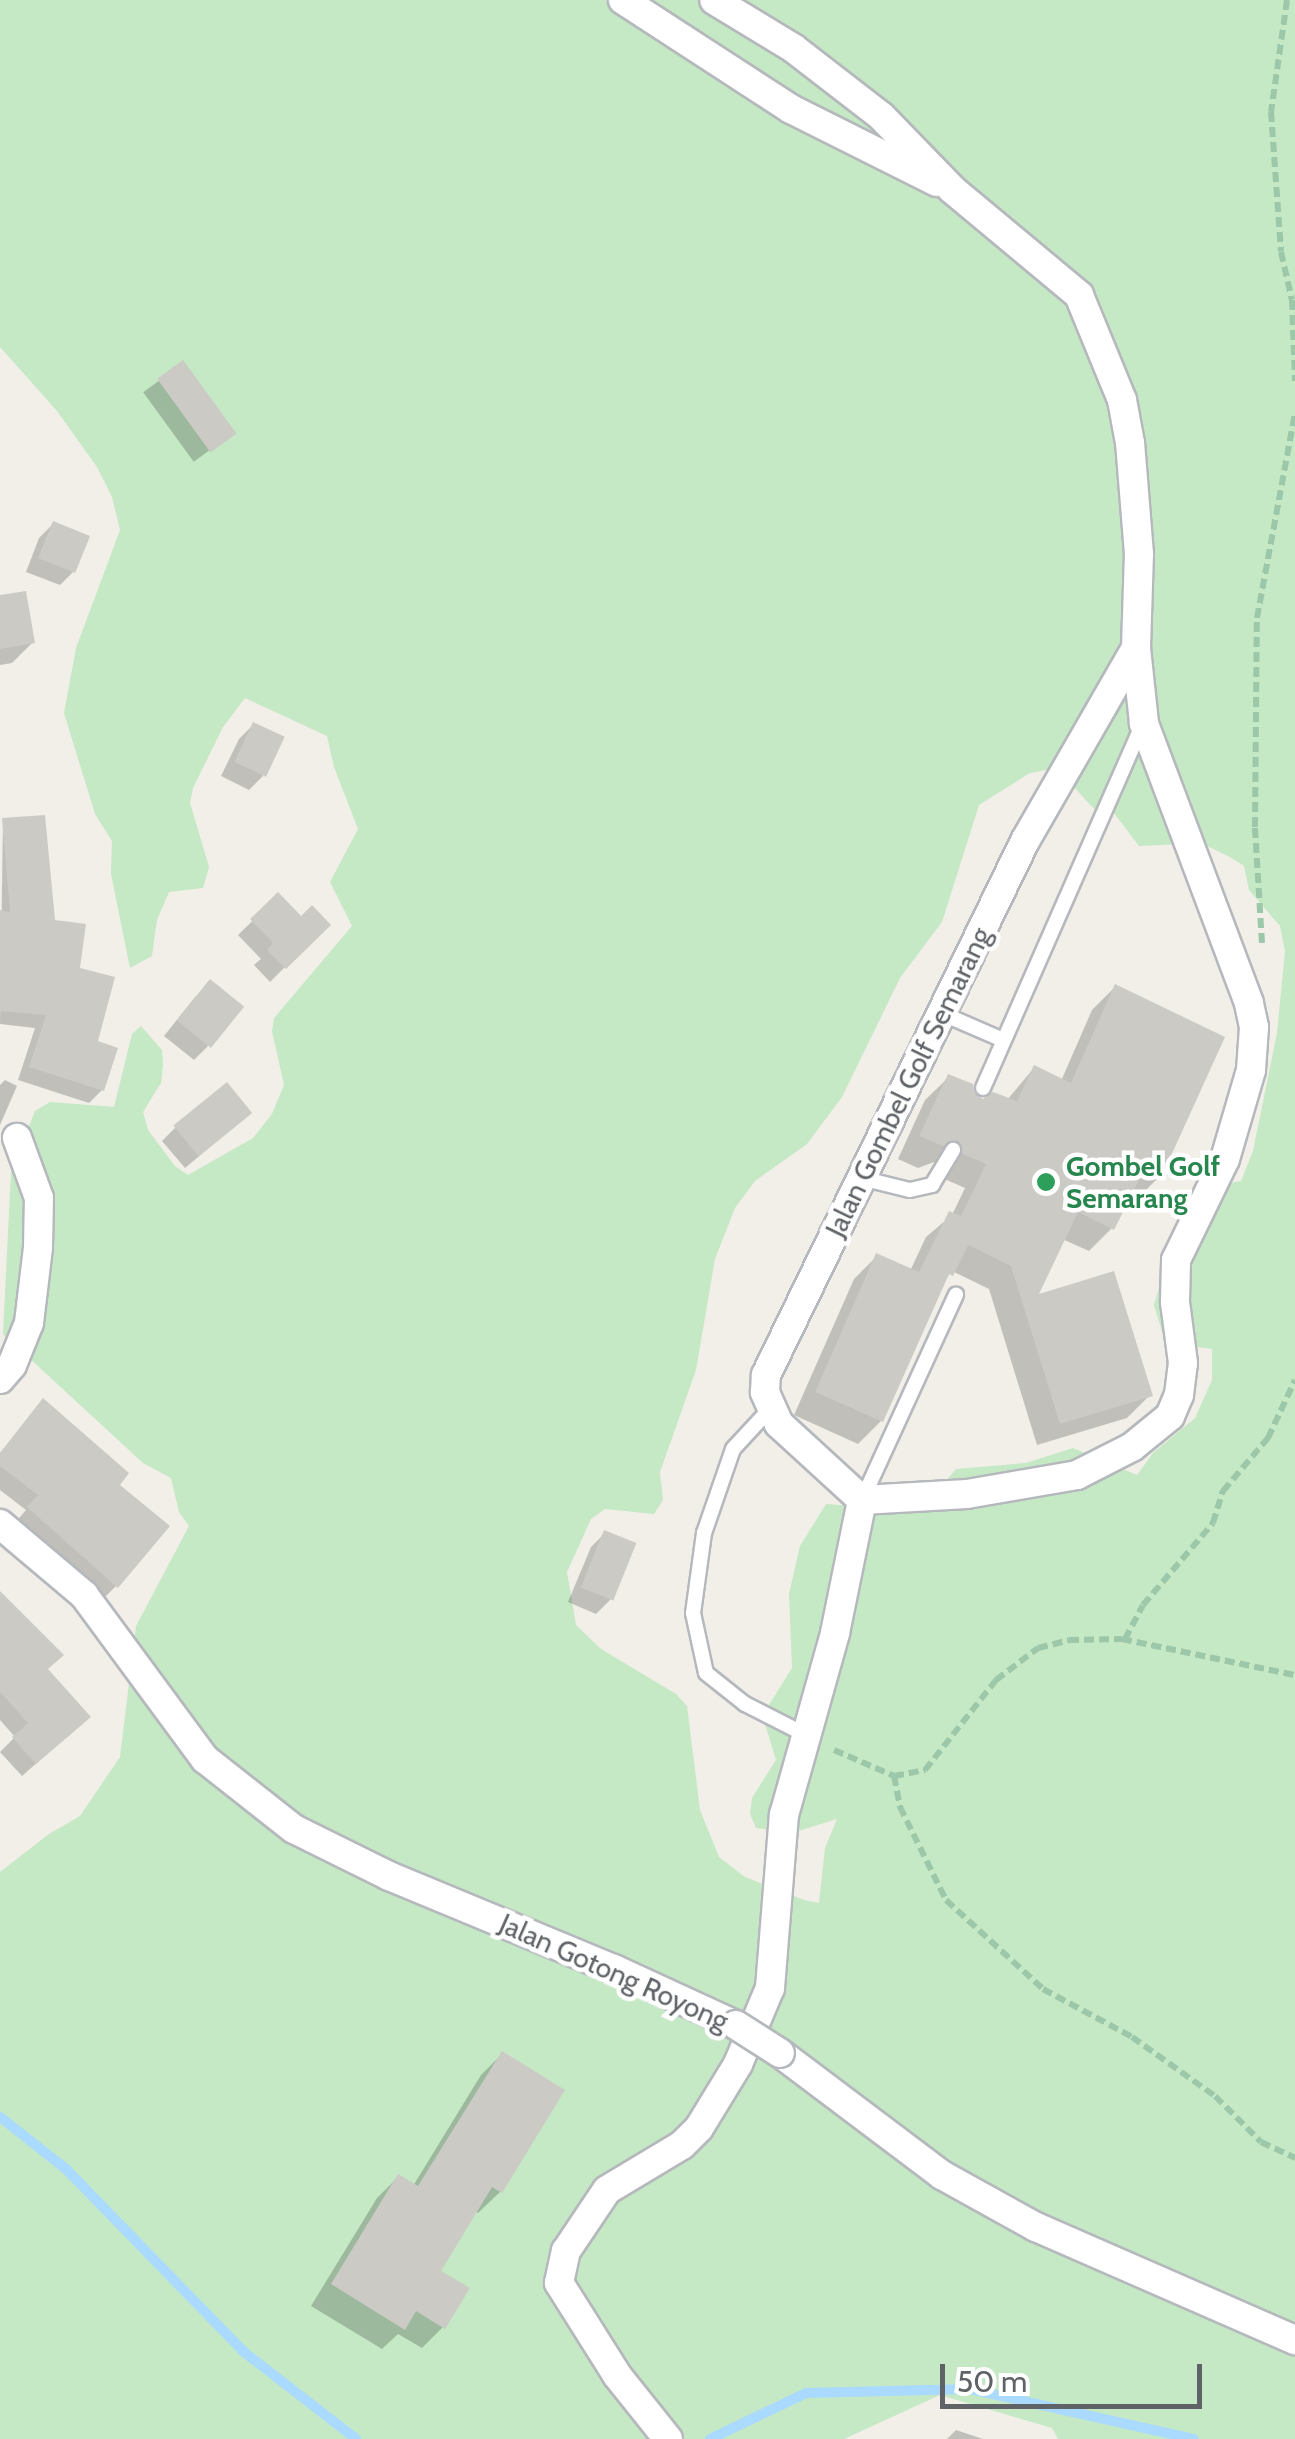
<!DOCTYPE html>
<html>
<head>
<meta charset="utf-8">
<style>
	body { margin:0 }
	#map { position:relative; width:1295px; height:2439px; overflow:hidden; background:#f1efe8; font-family:Cabin,sans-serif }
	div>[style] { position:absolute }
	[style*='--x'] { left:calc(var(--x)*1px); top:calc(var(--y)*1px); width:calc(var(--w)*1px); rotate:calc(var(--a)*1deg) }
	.green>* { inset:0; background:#c5e8c5 }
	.shadow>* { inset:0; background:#0003; transform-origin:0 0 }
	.stream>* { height:10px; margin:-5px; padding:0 5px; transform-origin:5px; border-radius:5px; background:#aadaff }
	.building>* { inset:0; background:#cccac5; transform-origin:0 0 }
	.path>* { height:6px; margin-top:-3px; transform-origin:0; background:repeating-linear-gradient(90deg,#9cc7a9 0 10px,transparent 0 15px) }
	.roads { filter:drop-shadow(2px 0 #b5b8bc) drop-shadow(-2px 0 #b5b8bc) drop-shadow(0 2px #b5b8bc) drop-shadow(0 -2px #b5b8bc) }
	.service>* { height:14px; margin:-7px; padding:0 7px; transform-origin:7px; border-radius:7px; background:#fff }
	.minor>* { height:28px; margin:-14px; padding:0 14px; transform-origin:14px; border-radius:14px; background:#fff }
	.bridges { filter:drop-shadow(2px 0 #b5b8bc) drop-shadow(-2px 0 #b5b8bc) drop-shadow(0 2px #b5b8bc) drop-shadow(0 -2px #b5b8bc) }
	.minor-bridge>* { height:28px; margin:-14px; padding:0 14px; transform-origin:14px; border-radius:14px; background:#fff }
	.dots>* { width:28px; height:28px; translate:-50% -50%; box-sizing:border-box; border:5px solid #fff; border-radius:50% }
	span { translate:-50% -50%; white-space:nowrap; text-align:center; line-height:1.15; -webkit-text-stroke:9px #fff; paint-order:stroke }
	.street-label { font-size:28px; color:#5f6368 }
	.leisure-label { font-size:28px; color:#27864d; font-weight:700 }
	.left { translate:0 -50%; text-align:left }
	.scale { position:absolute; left:940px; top:2364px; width:262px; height:45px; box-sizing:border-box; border:5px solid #5f6368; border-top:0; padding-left:12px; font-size:30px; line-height:35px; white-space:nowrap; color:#5f6368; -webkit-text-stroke:8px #fff; paint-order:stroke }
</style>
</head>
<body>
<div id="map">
	<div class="green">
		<div style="clip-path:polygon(evenodd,0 0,1295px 0,1295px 2439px,1058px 2439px,1052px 2428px,940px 2395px,844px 2439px,0 2439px,0 1872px,49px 1834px,80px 1816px,120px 1757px,136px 1626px,189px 1526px,179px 1512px,171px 1478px,143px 1463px,3px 1334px,11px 1172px,35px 1111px,50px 1102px,114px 1107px,132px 1034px,141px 1026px,162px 1050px,163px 1066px,161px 1083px,143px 1112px,148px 1130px,175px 1166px,188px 1175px,253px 1138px,272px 1114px,284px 1085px,272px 1031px,274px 1018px,352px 926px,330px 882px,358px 829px,334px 767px,327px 736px,245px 698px,223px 727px,193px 788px,190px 803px,209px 867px,203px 888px,169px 892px,157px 920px,152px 956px,130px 968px,111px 874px,112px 841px,95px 814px,64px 713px,76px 648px,120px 530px,112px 497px,97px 467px,57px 411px,0 347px,0 0,1046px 770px,1073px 786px,1095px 810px,1111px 809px,1139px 846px,1201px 843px,1230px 857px,1244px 866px,1249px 890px,1280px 926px,1285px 951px,1277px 1033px,1253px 1151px,1241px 1181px,1225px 1184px,1166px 1263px,1154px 1305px,1163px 1335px,1177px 1344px,1212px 1349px,1212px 1380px,1195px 1418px,1153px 1453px,1137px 1475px,1073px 1448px,1026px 1463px,956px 1469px,920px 1511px,826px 1504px,800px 1546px,789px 1594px,792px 1668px,767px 1708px,765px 1724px,776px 1760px,752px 1798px,750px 1814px,756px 1828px,792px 1833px,837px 1819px,825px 1848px,819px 1903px,804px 1900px,745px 1877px,719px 1857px,700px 1810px,687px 1706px,676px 1694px,601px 1649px,576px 1625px,567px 1572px,591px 1519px,605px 1509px,654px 1514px,663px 1500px,660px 1472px,696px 1370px,715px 1259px,735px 1208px,755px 1181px,807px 1144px,842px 1097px,900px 978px,942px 922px,979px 805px,1030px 773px,1046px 770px)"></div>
	</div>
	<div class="shadow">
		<div style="left:182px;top:364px;width:86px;height:48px;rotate:54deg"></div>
		<div style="clip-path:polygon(53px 524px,74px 571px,60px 585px,26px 572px,39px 538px)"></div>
		<div style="clip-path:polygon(0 599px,32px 643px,12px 663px,0 665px)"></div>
		<div style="clip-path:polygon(253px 725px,263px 776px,249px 790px,221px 776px,239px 739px)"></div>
		<div style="clip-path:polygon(3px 821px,53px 923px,95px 1043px,102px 1090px,89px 1103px,18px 1080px,35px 1028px,0 1024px)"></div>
		<div style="clip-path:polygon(278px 896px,301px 920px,327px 925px,270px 982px,254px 965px,261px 959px,238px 935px)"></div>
		<div style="clip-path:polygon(1115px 987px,1158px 1178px,1135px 1201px,1127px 1198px,1112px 1228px,1089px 1251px,1062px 1239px,1034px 1298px,1150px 1395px,1127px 1418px,1037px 1445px,989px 1289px,952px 1271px,942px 1282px,881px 1421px,858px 1444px,794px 1415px,854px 1279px,877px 1256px,910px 1271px,926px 1237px,952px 1215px,965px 1188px,940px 1177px,934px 1162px,918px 1168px,898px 1159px,925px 1100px,949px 1077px,983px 1101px,1007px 1100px,1034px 1068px,1061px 1081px,1092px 1010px)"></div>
		<div style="clip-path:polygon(196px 996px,208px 1046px,194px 1060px,164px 1036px)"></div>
		<div style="clip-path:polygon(5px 1080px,17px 1086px,0 1125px,0 1085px)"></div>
		<div style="clip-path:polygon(235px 1126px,185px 1168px,162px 1141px,176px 1127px)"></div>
		<div style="clip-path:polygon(43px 1402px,116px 1485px,116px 1586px,102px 1600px,15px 1523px,26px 1510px,0 1490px,0 1453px)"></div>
		<div style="clip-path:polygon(605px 1533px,634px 1545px,610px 1600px,596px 1614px,568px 1602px,591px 1547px)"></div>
		<div style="clip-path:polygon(0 1596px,46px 1670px,74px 1730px,22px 1776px,0 1752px,15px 1737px,0 1720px)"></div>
		<div style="clip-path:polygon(502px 2054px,562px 2091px,500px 2192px,478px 2213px,475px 2211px,438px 2271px,443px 2327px,422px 2348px,398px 2334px,382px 2349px,311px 2306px,377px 2198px,398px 2177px,413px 2186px,481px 2075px)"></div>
		<div style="clip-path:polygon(956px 2430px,983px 2439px,947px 2439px)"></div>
	</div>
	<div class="stream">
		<div style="--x:0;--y:2117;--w:84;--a:38.2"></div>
		<div style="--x:66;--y:2169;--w:255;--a:45.8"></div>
		<div style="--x:244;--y:2352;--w:142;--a:37.8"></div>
		<div style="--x:710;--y:2439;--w:106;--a:-25.6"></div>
		<div style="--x:806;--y:2393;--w:164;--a:-1.4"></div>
		<div style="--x:970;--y:2389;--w:229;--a:12.6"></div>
	</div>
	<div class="building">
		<div style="left:183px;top:360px;width:91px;height:32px;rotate:54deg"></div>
		<div style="left:53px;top:521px;width:40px;height:40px;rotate:22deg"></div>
		<div style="clip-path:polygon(26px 591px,35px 643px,0 649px,0 595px)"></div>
		<div style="left:253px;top:722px;width:35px;height:44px;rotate:25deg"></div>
		<div style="clip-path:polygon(45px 815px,55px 920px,86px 924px,80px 968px,115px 977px,98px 1041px,118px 1048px,104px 1091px,29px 1067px,46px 1015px,0 1011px,0 910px,10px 912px,2px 818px)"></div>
		<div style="clip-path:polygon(278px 892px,301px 916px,312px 905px,331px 925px,286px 969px,267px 950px,273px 943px,250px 919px)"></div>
		<div style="left:210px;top:979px;width:44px;height:53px;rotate:39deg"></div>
		<div style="clip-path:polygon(1115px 984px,1225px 1037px,1160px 1180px,1143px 1172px,1114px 1230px,1078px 1212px,1039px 1294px,1114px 1271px,1153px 1396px,1060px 1424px,1011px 1266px,968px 1245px,953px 1276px,949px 1274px,883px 1422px,815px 1392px,876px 1253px,919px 1272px,949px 1211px,961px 1216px,986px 1164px,963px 1154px,958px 1140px,943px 1146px,919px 1136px,948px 1074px,973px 1084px,974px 1093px,983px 1099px,993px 1092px,1017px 1101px,1034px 1065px,1071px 1083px)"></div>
		<div style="left:227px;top:1082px;width:40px;height:69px;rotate:51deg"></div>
		<div style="clip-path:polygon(43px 1398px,129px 1473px,120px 1485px,170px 1526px,118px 1588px,27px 1507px,38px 1495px,0 1466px,0 1453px)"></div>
		<div style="left:604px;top:1530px;width:35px;height:62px;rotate:22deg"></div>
		<div style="clip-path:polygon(0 1591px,64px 1655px,48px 1669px,91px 1717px,36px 1764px,12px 1737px,28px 1723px,0 1692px)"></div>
		<div style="clip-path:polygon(502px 2051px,565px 2090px,502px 2193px,492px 2187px,441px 2271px,470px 2288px,445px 2329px,416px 2311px,405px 2330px,331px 2284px,398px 2174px,418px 2186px)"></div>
	</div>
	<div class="path">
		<div style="--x:1287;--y:0;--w:113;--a:98.1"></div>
		<div style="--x:1271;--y:112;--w:140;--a:85.9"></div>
		<div style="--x:1281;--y:252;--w:49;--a:77.1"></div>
		<div style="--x:1292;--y:300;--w:81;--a:87.9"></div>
		<div style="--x:1262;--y:943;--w:116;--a:-93.5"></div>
		<div style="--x:1255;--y:827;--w:209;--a:-89.5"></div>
		<div style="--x:1257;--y:618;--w:209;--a:-79.5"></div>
		<div style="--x:1125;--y:1639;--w:38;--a:-62"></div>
		<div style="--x:1143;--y:1605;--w:108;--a:-49.5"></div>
		<div style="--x:1213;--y:1523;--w:34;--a:-73"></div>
		<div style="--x:1223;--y:1491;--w:70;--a:-49.7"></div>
		<div style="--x:1268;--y:1438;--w:64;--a:-65"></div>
		<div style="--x:834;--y:1750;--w:65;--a:23.4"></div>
		<div style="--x:894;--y:1776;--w:32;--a:-11"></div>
		<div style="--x:925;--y:1770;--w:115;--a:-51.7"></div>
		<div style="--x:996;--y:1680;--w:53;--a:-37.3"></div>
		<div style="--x:1038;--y:1648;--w:32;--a:-14"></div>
		<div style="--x:1069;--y:1640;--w:53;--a:-1.1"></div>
		<div style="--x:1122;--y:1639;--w:177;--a:11.8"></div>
		<div style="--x:894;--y:1776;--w:32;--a:79"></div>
		<div style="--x:900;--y:1807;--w:104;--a:63.7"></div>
		<div style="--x:946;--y:1900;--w:132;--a:42.5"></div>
		<div style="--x:1043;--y:1989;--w:101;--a:28.3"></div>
		<div style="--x:1132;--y:2037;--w:102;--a:35.4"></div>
		<div style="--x:1215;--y:2096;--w:65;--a:45"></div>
		<div style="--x:1261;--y:2142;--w:38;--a:25"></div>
	</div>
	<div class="roads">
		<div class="service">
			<div style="--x:941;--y:1013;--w:68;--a:23.5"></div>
			<div style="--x:983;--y:1088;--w:398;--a:-66.3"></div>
			<div style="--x:861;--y:1178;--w:50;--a:13.8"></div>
			<div style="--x:910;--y:1190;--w:23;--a:-13"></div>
			<div style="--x:932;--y:1185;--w:41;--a:-59"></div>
			<div style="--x:770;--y:1409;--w:54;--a:132.8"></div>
			<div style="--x:733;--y:1449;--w:89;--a:109"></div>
			<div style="--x:704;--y:1533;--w:81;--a:97.8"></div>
			<div style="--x:693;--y:1613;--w:61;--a:77.8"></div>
			<div style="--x:706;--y:1673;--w:50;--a:38.5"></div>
			<div style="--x:745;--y:1704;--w:68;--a:26.9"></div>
			<div style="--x:862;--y:1500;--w:226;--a:-65.4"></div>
		</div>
		<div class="minor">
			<div style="--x:623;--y:0;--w:200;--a:33"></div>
			<div style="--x:791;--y:109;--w:163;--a:26.6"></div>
			<div style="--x:0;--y:1379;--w:18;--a:-49"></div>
			<div style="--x:12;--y:1365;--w:45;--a:-68"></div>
			<div style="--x:29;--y:1323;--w:76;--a:-83.2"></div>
			<div style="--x:38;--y:1248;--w:50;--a:-88.9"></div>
			<div style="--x:39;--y:1198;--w:64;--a:-110.1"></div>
			<div style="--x:862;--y:1500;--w:105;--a:-3.3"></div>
			<div style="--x:967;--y:1494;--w:112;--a:-9.8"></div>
			<div style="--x:1077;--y:1475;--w:62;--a:-27"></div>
			<div style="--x:1132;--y:1447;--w:49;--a:-39.2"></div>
			<div style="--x:1170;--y:1416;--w:23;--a:-67"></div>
			<div style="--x:1179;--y:1395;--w:32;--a:-83"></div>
			<div style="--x:1183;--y:1363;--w:62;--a:-97.5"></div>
			<div style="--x:1175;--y:1302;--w:42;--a:-88.6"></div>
			<div style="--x:1176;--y:1260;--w:112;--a:-64.1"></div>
			<div style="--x:1225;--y:1159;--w:93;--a:-73.7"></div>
			<div style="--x:1251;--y:1070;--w:43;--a:-86"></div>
			<div style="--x:1254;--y:1027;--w:25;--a:-102"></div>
			<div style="--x:1249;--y:1003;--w:299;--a:-110.6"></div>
			<div style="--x:1144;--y:723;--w:75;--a:-96.1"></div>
			<div style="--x:0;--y:1524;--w:110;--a:40.2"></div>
			<div style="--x:84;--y:1595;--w:204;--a:53.6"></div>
			<div style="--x:205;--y:1759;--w:113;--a:38.2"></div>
			<div style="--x:294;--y:1829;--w:106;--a:26.3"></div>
			<div style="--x:389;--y:1876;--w:243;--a:22.5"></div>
			<div style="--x:614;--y:1969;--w:134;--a:24.7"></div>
			<div style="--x:780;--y:2053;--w:203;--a:37"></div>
			<div style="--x:942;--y:2175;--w:107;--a:29"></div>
			<div style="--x:1036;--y:2227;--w:283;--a:23.6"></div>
			<div style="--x:668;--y:2439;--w:82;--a:-128.6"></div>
			<div style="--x:617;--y:2375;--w:109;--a:-122.2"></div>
			<div style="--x:559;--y:2283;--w:33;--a:-78"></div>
			<div style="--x:566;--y:2251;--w:73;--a:-56.1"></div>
			<div style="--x:607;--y:2190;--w:87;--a:-31"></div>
			<div style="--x:682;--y:2145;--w:24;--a:-45"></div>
			<div style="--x:699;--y:2128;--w:75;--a:-58.6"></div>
			<div style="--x:738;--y:2064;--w:82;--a:-67.2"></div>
			<div style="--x:770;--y:1988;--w:174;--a:-85.4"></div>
			<div style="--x:784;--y:1815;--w:189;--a:-74.3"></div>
			<div style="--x:835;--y:1633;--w:136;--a:-78.5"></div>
			<div style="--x:862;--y:1500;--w:113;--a:-137.5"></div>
			<div style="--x:779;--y:1424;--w:35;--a:-114"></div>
			<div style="--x:765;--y:1392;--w:17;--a:-87"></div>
			<div style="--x:766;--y:1375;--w:593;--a:-64.13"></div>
			<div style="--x:1025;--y:841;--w:223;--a:-60.1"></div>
			<div style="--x:1136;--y:648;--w:94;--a:-88.2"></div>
			<div style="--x:1139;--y:554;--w:111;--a:-94.6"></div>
			<div style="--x:1130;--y:443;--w:44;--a:-100.5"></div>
			<div style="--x:1122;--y:400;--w:113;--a:-112.3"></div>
			<div style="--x:1079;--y:295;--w:165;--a:-140.2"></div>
			<div style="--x:952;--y:189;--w:102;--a:-134.2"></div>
			<div style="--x:881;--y:116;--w:111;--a:-142.3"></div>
			<div style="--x:793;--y:48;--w:92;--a:-148.7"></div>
		</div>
	</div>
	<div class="bridges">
		<div class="minor-bridge">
			<div style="--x:736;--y:2025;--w:52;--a:32.5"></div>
		</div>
	</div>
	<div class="dots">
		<div style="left:1046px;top:1182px;background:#2e9e5b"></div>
	</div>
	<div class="street-label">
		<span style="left:908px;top:1082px;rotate:-64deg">Jalan Gombel Golf Semarang</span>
		<span style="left:614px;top:1972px;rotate:24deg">Jalan Gotong Royong</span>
	</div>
	<div class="leisure-label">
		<span class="left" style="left:1066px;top:1182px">Gombel Golf<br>Semarang</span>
	</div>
	<div class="scale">50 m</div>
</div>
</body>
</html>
